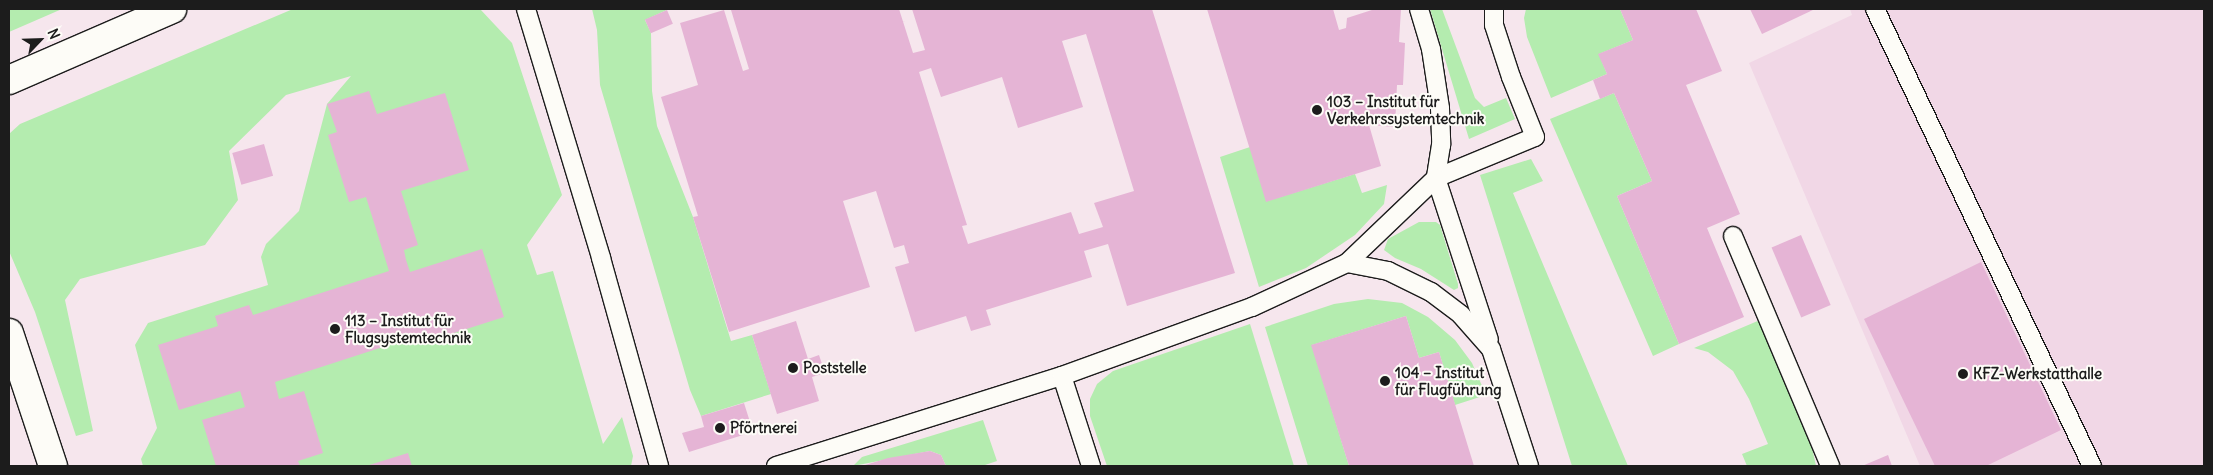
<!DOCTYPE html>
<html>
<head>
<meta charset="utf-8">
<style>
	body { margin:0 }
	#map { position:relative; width:2213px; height:475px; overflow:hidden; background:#f6e6ed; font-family:Delius,sans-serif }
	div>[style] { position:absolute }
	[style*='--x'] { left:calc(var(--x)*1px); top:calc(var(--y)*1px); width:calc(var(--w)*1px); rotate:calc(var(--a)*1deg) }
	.built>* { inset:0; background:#f1d7e6 }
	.green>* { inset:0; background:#b4ecaf }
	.building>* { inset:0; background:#e5b4d5; transform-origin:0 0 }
	.roads { filter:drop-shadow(1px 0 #1c1c1c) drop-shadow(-1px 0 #1c1c1c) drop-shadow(0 1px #1c1c1c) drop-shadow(0 -1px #1c1c1c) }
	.lane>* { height:18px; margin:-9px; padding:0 9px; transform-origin:9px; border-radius:9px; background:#fdfcf7 }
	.secondary>* { height:28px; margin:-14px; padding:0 14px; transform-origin:14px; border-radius:14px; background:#fdfcf7 }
	.dots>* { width:14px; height:14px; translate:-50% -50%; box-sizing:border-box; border:2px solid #fdfcf7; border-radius:50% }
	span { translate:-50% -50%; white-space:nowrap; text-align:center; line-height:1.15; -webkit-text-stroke:4px #fdfcf7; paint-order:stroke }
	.poi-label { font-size:15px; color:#1c1c1c; font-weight:700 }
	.left { translate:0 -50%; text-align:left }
	.frame { position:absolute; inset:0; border:10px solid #1c1c1c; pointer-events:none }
	.north { position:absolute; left:15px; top:15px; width:50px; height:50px; -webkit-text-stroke:4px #fdfcf7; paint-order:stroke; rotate:66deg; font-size:14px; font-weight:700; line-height:20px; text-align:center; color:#1c1c1c }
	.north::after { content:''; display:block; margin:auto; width:18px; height:22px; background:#1c1c1c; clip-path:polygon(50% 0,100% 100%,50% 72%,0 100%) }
</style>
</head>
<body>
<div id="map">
	<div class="built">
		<div style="clip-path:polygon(1850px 9px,2204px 9px,2204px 466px,1920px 466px,1749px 63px,1852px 15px)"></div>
	</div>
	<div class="green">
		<div style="clip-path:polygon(9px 9px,62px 9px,9px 32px)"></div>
		<div style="clip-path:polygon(293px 9px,480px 9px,512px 43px,562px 195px,527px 245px,537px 275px,553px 271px,603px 444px,622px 417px,633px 456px,631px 466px,143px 466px,141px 459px,157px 428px,135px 345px,148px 323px,268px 285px,261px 257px,266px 244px,299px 211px,327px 104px,351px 76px,286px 95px,229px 151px,238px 200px,205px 245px,80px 279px,65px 300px,93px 431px,76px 436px,35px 312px,9px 251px,9px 134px,20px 124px)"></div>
		<div style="clip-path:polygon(592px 9px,669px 9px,645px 20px,651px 33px,652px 91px,657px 126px,693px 217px,731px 341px,752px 335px,771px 394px,701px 416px,690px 390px,600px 85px,597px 30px)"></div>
		<div style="clip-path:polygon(1430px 9px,1442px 9px,1475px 98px,1484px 107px,1506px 98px,1515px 119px,1469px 139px)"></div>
		<div style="clip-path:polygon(1526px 9px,1620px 9px,1633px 40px,1599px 54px,1607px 74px,1551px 98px,1527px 37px,1524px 18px)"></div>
		<div style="clip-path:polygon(1614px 93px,1652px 181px,1617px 196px,1679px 344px,1653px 356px,1550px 119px)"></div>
		<div style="clip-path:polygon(1250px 147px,1267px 201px,1355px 174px,1362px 193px,1387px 185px,1384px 204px,1355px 235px,1306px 268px,1259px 287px,1220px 157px)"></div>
		<div style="clip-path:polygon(1531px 159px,1543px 181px,1513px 193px,1628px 466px,1572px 466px,1480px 175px)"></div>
		<div style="clip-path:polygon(1419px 222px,1436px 222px,1440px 225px,1458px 284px,1458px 288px,1454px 290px,1421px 269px,1395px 258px,1384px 250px,1388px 239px)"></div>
		<div style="clip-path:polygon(1368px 299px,1402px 303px,1428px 317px,1455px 340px,1472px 363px,1486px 395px,1455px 405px,1439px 352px,1419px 358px,1406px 316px,1312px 345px,1349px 466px,1308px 466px,1265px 327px,1334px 304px)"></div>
		<div style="clip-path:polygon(1760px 320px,1811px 443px,1816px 466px,1747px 466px,1742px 454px,1768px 444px,1749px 399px,1733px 371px,1708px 352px,1694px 348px)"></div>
		<div style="clip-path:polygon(1250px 324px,1294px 466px,1107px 466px,1090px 416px,1090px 399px,1097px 384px,1113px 371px)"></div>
		<div style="clip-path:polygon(983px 420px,997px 461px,982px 466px,946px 466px,941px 455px,930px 451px,853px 466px,862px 457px)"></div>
	</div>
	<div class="building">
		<div style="clip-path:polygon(evenodd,735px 9px,899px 9px,913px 53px,925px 50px,912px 9px,1152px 9px,1235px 273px,1127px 306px,1108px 244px,1084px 251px,1092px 277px,986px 310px,991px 325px,971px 331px,966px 316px,915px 332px,895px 267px,909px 263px,904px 245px,894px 248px,876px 191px,843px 201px,870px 287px,729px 332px,693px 217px,698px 216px,661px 97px,698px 85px,680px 23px,724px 10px,743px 71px,749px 69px,731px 10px,735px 9px,1086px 34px,1134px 191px,1094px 203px,1103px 227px,1079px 234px,1071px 212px,968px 244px,962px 226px,967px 225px,919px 72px,931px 68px,941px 97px,1002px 77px,1018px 128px,1083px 107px,1062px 41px,1086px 34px)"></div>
		<div style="clip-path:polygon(1207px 9px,1333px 9px,1339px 30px,1346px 28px,1347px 18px,1375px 9px,1401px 9px,1399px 42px,1405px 43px,1403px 85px,1397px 85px,1395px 127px,1369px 125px,1381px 166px,1266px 202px)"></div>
		<div style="clip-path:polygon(1620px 9px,1696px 9px,1722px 71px,1686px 85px,1740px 214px,1707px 228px,1744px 317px,1679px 344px,1617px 196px,1652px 181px,1614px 93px,1600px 99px,1593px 80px,1607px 74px,1598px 54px,1633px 40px)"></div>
		<div style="clip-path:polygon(1750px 9px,1815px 9px,1762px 34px)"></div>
		<div style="left:667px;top:10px;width:15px;height:24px;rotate:67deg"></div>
		<div style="clip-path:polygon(369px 91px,377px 114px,445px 93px,469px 170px,401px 191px,418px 245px,404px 250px,406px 260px,410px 272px,482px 249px,504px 317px,429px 341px,426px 333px,275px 382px,279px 399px,304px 391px,323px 453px,298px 461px,300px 466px,216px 466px,202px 420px,245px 407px,240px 391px,179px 410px,158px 345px,218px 326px,215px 316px,249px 305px,253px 315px,389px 271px,366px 197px,349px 202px,328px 135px,337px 132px,327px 104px)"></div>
		<div style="left:264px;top:144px;width:33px;height:33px;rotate:74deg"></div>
		<div style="left:1801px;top:235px;width:76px;height:32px;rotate:67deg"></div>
		<div style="clip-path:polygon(1981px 262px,2061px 430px,1986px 466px,1935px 466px,1864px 319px)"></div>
		<div style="clip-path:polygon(1406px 316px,1419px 358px,1439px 352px,1474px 466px,1349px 466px,1311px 345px)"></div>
		<div style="clip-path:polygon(796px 321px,808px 359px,819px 355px,825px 373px,812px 377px,819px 401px,777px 414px,752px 335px)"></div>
		<div style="clip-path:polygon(744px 403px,750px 422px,741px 426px,743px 435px,689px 452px,682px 433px,704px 427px,701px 416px)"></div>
		<div style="clip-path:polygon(930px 451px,941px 455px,946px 466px,862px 466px,888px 458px)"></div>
		<div style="clip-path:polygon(408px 453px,412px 466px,366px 466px)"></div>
		<div style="clip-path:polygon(1888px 455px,1892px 466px,1862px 466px)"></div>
	</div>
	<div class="roads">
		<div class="lane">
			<div style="--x:526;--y:9;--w:260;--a:73.2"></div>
			<div style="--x:601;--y:258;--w:216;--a:74.4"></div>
			<div style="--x:1419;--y:9;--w:42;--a:73.3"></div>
			<div style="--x:1431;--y:49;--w:60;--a:81.3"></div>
			<div style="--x:1440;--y:108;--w:37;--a:88"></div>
			<div style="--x:1441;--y:145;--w:33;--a:99"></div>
			<div style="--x:1436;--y:178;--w:107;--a:-22.5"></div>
			<div style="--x:1535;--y:137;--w:65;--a:-111.8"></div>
			<div style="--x:1511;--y:77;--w:55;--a:-108.1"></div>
			<div style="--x:1494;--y:25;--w:16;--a:-90"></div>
			<div style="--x:1875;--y:9;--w:506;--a:64.6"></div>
			<div style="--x:1733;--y:236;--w:250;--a:67.1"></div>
			<div style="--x:1347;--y:263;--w:123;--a:-43.7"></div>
			<div style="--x:1436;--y:178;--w:170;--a:71.9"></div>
			<div style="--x:1062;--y:376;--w:95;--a:72.1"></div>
			<div style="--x:776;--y:466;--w:300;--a:-17.5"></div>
			<div style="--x:1062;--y:376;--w:202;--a:-20"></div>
			<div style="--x:1252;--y:307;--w:105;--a:-24.9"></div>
			<div style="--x:1347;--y:263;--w:42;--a:11"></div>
			<div style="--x:1388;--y:271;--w:48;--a:26"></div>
			<div style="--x:1431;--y:292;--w:38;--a:37"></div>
			<div style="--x:1461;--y:315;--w:45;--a:48.6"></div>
			<div style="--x:1491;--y:349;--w:123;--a:72"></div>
		</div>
		<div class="secondary">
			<div style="--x:9;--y:80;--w:178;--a:-23.5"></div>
			<div style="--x:9;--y:333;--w:140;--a:71.7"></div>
		</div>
	</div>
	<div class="dots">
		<div style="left:1317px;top:110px;background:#1c1c1c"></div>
		<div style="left:335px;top:329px;background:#1c1c1c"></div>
		<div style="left:793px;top:368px;background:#1c1c1c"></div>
		<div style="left:1963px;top:374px;background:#1c1c1c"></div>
		<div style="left:1385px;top:381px;background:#1c1c1c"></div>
		<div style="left:720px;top:428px;background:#1c1c1c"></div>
	</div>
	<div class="poi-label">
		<span class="left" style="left:1327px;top:110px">103 – Institut für<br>Verkehrssystemtechnik</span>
		<span class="left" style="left:345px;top:329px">113 – Institut für<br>Flugsystemtechnik</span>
		<span class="left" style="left:803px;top:368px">Poststelle</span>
		<span class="left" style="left:1395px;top:381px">104 – Institut<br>für Flugführung</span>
		<span class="left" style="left:1973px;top:374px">KFZ-Werkstatthalle</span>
		<span class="left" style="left:730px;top:428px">Pförtnerei</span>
	</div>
	<div class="frame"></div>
	<div class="north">N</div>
</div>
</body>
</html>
